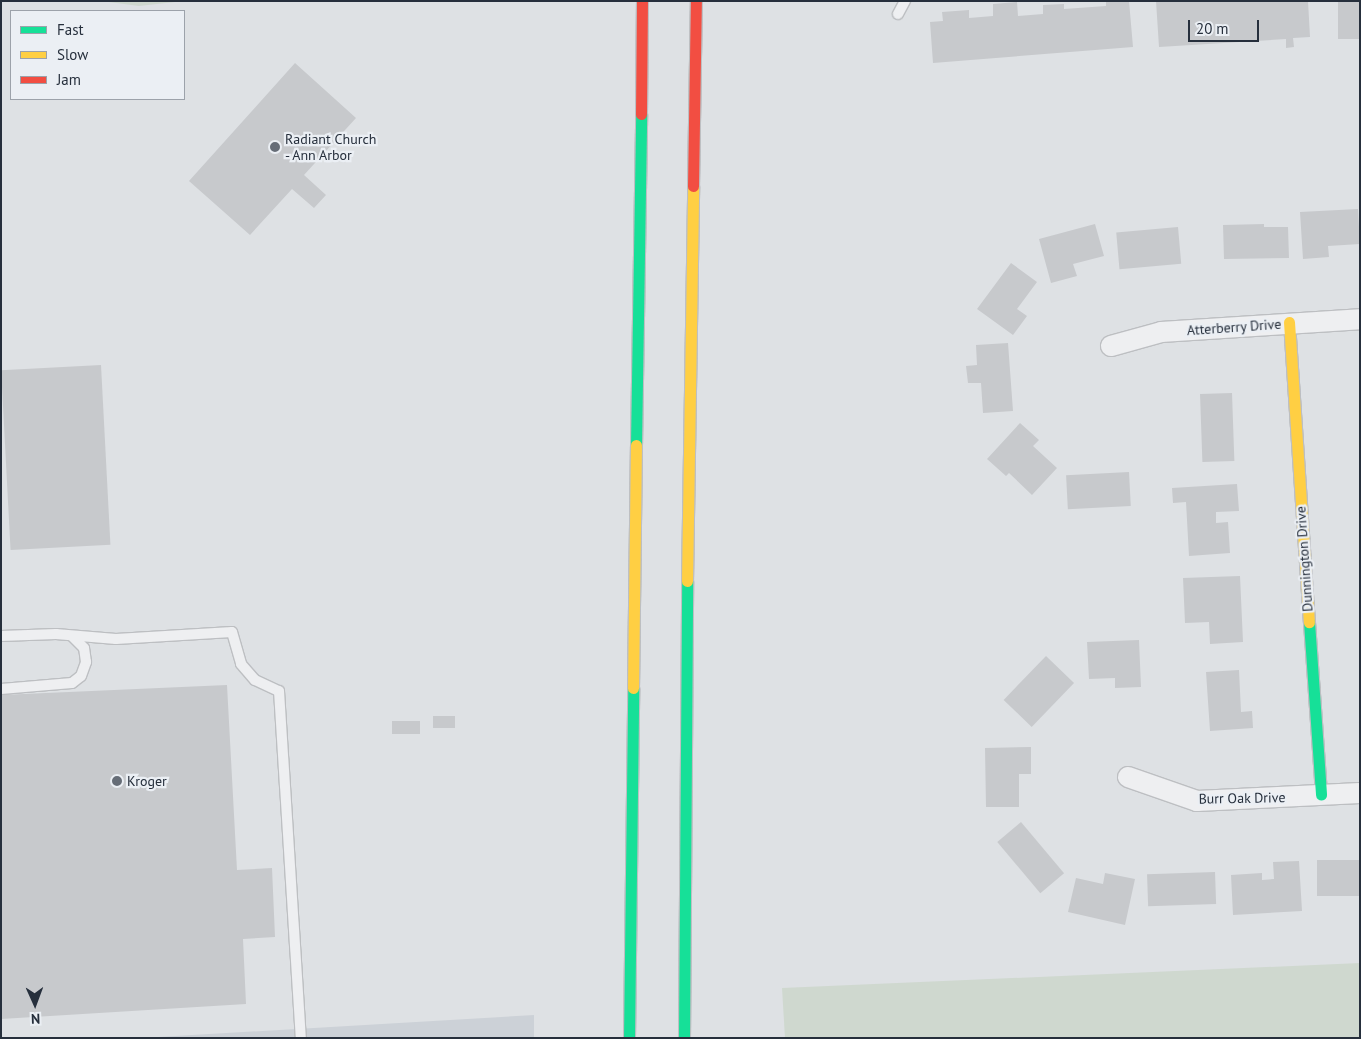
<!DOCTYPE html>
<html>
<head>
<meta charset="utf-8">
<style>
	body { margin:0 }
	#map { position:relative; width:1361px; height:1039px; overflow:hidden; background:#dee1e4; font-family:"PT Sans",sans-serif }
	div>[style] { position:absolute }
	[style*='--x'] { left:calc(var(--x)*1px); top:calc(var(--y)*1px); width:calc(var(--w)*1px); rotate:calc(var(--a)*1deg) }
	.built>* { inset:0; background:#ccd1d7 }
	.green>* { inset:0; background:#cfd8cf }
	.building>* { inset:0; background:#c7c9cc; transform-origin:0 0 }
	.roads { filter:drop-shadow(1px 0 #bdbfc2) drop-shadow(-1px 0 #bdbfc2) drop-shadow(0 1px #bdbfc2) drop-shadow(0 -1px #bdbfc2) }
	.lane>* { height:10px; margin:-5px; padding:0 5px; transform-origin:5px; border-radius:5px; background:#eeeff1 }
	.street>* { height:20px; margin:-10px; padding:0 10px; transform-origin:10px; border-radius:10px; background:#eeeff1 }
	.fast>* { height:11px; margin:-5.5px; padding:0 5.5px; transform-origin:5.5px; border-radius:5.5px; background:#16e098 }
	.slow>* { height:11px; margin:-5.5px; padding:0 5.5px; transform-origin:5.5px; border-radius:5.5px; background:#ffcf43 }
	.jam>* { height:11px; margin:-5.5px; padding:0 5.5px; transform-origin:5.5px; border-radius:5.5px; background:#f24e42 }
	.dots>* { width:14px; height:14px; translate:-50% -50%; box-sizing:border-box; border:2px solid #ebeff4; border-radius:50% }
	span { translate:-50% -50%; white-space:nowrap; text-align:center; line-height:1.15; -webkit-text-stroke:4.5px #ebeff4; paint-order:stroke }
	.poi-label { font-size:14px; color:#262f3c }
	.left { translate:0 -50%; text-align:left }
	.street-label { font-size:14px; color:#262f3c }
	.frame { position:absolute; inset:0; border:2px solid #262f3c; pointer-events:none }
	.legend { position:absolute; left:10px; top:10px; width:175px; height:90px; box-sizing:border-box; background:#ebeff4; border:1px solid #9ca2aa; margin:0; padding:6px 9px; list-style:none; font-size:15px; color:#262f3c }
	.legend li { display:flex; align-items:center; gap:10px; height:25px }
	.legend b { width:25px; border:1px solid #9ca2aa }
	.north { position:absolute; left:10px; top:979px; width:50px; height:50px; -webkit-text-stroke:4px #ebeff4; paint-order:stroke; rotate:178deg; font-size:14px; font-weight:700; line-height:20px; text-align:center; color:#262f3c }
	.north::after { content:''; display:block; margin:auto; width:18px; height:22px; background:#262f3c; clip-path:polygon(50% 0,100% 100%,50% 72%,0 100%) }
	.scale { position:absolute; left:1188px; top:20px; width:71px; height:22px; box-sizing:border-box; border:2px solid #262f3c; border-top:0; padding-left:6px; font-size:15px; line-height:18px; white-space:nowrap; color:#262f3c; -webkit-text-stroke:4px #ebeff4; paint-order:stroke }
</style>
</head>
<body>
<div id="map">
	<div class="built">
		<div style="clip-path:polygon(534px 1015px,534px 1038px,141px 1038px)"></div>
	</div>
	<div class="green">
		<div style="clip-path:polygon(101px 1px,184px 1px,139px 6px)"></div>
		<div style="clip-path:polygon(1360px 963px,1360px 1038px,785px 1038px,782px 988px)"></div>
	</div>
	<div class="building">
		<div style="clip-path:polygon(1106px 1px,1129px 1px,1133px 47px,933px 63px,930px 22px,943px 21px,942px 12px,969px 10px,969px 18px,993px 16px,993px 4px,1017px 2px,1018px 16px,1043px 14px,1043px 5px,1064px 4px,1064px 9px,1106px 6px)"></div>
		<div style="clip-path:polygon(1156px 1px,1308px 1px,1310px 37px,1293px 38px,1294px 47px,1286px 48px,1286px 39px,1159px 47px)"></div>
		<div style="left:1338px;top:1px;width:22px;height:38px"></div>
		<div style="clip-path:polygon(295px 63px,356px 118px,304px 175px,326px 195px,314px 208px,292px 189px,250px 235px,189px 181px)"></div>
		<div style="clip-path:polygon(1358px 209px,1360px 244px,1328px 246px,1329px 257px,1303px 259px,1300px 212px)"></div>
		<div style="clip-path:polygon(1095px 224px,1104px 256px,1073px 264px,1077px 276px,1051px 283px,1039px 239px)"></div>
		<div style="clip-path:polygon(1264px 224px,1264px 227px,1288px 227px,1289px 258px,1224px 259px,1223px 225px)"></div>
		<div style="left:1178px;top:227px;width:37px;height:62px;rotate:85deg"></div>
		<div style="clip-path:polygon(1011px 263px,1037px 282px,1017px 309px,1027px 316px,1013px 335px,977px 309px)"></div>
		<div style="clip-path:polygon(1008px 343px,1013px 411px,983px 413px,981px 383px,968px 383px,966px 366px,977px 365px,976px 345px)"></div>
		<div style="left:101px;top:365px;width:180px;height:100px;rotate:87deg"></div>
		<div style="left:1232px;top:393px;width:68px;height:32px;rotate:88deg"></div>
		<div style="clip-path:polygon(1020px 423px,1039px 440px,1033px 446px,1057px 468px,1032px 495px,1009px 473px,1006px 476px,987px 459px)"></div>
		<div style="left:1129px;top:472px;width:34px;height:63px;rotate:87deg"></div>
		<div style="clip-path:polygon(1237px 484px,1239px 511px,1216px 512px,1216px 523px,1228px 522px,1230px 553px,1189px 556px,1186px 502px,1173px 503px,1172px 488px)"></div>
		<div style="clip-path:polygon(1240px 576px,1243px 642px,1210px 644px,1209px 622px,1185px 623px,1183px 578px)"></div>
		<div style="clip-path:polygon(1139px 640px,1141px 687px,1115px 688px,1115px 678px,1089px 679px,1087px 642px)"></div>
		<div style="left:1046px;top:656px;width:39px;height:61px;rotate:44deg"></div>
		<div style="clip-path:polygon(1239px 670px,1241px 712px,1252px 711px,1253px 728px,1210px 731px,1206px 672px)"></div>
		<div style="clip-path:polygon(227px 685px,237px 870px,272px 868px,275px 937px,243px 939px,246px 1004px,1px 1019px,1px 695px)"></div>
		<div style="left:455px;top:716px;width:12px;height:22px;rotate:90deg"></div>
		<div style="left:420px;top:721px;width:13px;height:28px;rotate:90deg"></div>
		<div style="clip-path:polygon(1031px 747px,1031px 774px,1019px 774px,1019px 807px,986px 807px,985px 748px)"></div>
		<div style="left:1021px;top:822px;width:67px;height:31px;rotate:50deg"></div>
		<div style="left:1360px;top:860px;width:36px;height:43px;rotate:90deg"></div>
		<div style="clip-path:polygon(1299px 861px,1302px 911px,1233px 915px,1231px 875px,1262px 873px,1262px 880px,1274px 879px,1273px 862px)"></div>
		<div style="left:1215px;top:872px;width:32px;height:68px;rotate:88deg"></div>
		<div style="clip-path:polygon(1105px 873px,1135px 879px,1125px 925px,1068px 912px,1076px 878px,1103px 884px)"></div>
	</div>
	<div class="roads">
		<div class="lane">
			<div style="--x:898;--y:14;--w:15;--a:-62"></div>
			<div style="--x:1;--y:636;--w:55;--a:-2.1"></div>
			<div style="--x:56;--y:634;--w:60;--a:4.8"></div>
			<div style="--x:116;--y:639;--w:116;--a:-3.5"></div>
			<div style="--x:232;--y:632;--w:33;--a:74"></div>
			<div style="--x:241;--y:664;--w:21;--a:49"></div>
			<div style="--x:255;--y:680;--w:26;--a:25"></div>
			<div style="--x:279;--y:691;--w:348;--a:86.4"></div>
			<div style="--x:1;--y:689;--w:71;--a:-4.8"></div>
			<div style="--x:72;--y:683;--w:11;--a:-38"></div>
			<div style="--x:81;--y:676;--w:15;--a:-70"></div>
			<div style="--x:86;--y:662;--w:14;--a:-98"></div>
			<div style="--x:84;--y:648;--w:17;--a:-135"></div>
		</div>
		<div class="street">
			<div style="--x:1111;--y:346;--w:52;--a:-15.6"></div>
			<div style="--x:1161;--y:332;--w:199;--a:-3.7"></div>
			<div style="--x:1128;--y:777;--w:73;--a:19.2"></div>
			<div style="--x:1197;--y:801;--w:163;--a:-2.8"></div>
		</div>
		<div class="fast">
			<div style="--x:636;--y:445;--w:331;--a:-89.1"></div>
			<div style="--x:1309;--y:622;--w:173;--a:86"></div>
			<div style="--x:629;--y:1038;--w:350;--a:-89.3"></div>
			<div style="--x:684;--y:1038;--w:457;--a:-89.6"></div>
		</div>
		<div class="slow">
			<div style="--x:1289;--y:322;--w:301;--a:86.2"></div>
			<div style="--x:687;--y:581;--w:395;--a:-89.1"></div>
			<div style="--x:633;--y:688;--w:243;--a:-89.3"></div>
		</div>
		<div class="jam">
			<div style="--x:641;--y:114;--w:113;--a:-89.5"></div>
			<div style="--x:693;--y:186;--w:185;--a:-89.1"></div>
		</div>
	</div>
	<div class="dots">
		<div style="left:275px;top:147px;background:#666d77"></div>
		<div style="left:117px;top:781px;background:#666d77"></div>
	</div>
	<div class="poi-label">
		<span class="left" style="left:285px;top:147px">Radiant Church<br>- Ann Arbor</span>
		<span class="left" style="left:127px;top:781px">Kroger</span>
	</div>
	<div class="street-label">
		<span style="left:1234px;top:327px;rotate:-4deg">Atterberry Drive</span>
		<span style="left:1304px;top:559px;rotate:-94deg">Dunnington Drive</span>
		<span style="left:1242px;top:798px;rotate:-1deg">Burr Oak Drive</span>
	</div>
	<div class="frame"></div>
	<ul class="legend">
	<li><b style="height:6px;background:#16e098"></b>Fast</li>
	<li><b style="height:6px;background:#ffcf43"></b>Slow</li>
	<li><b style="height:6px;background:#f24e42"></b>Jam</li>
	</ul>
	<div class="north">N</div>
	<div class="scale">20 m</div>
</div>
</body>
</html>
